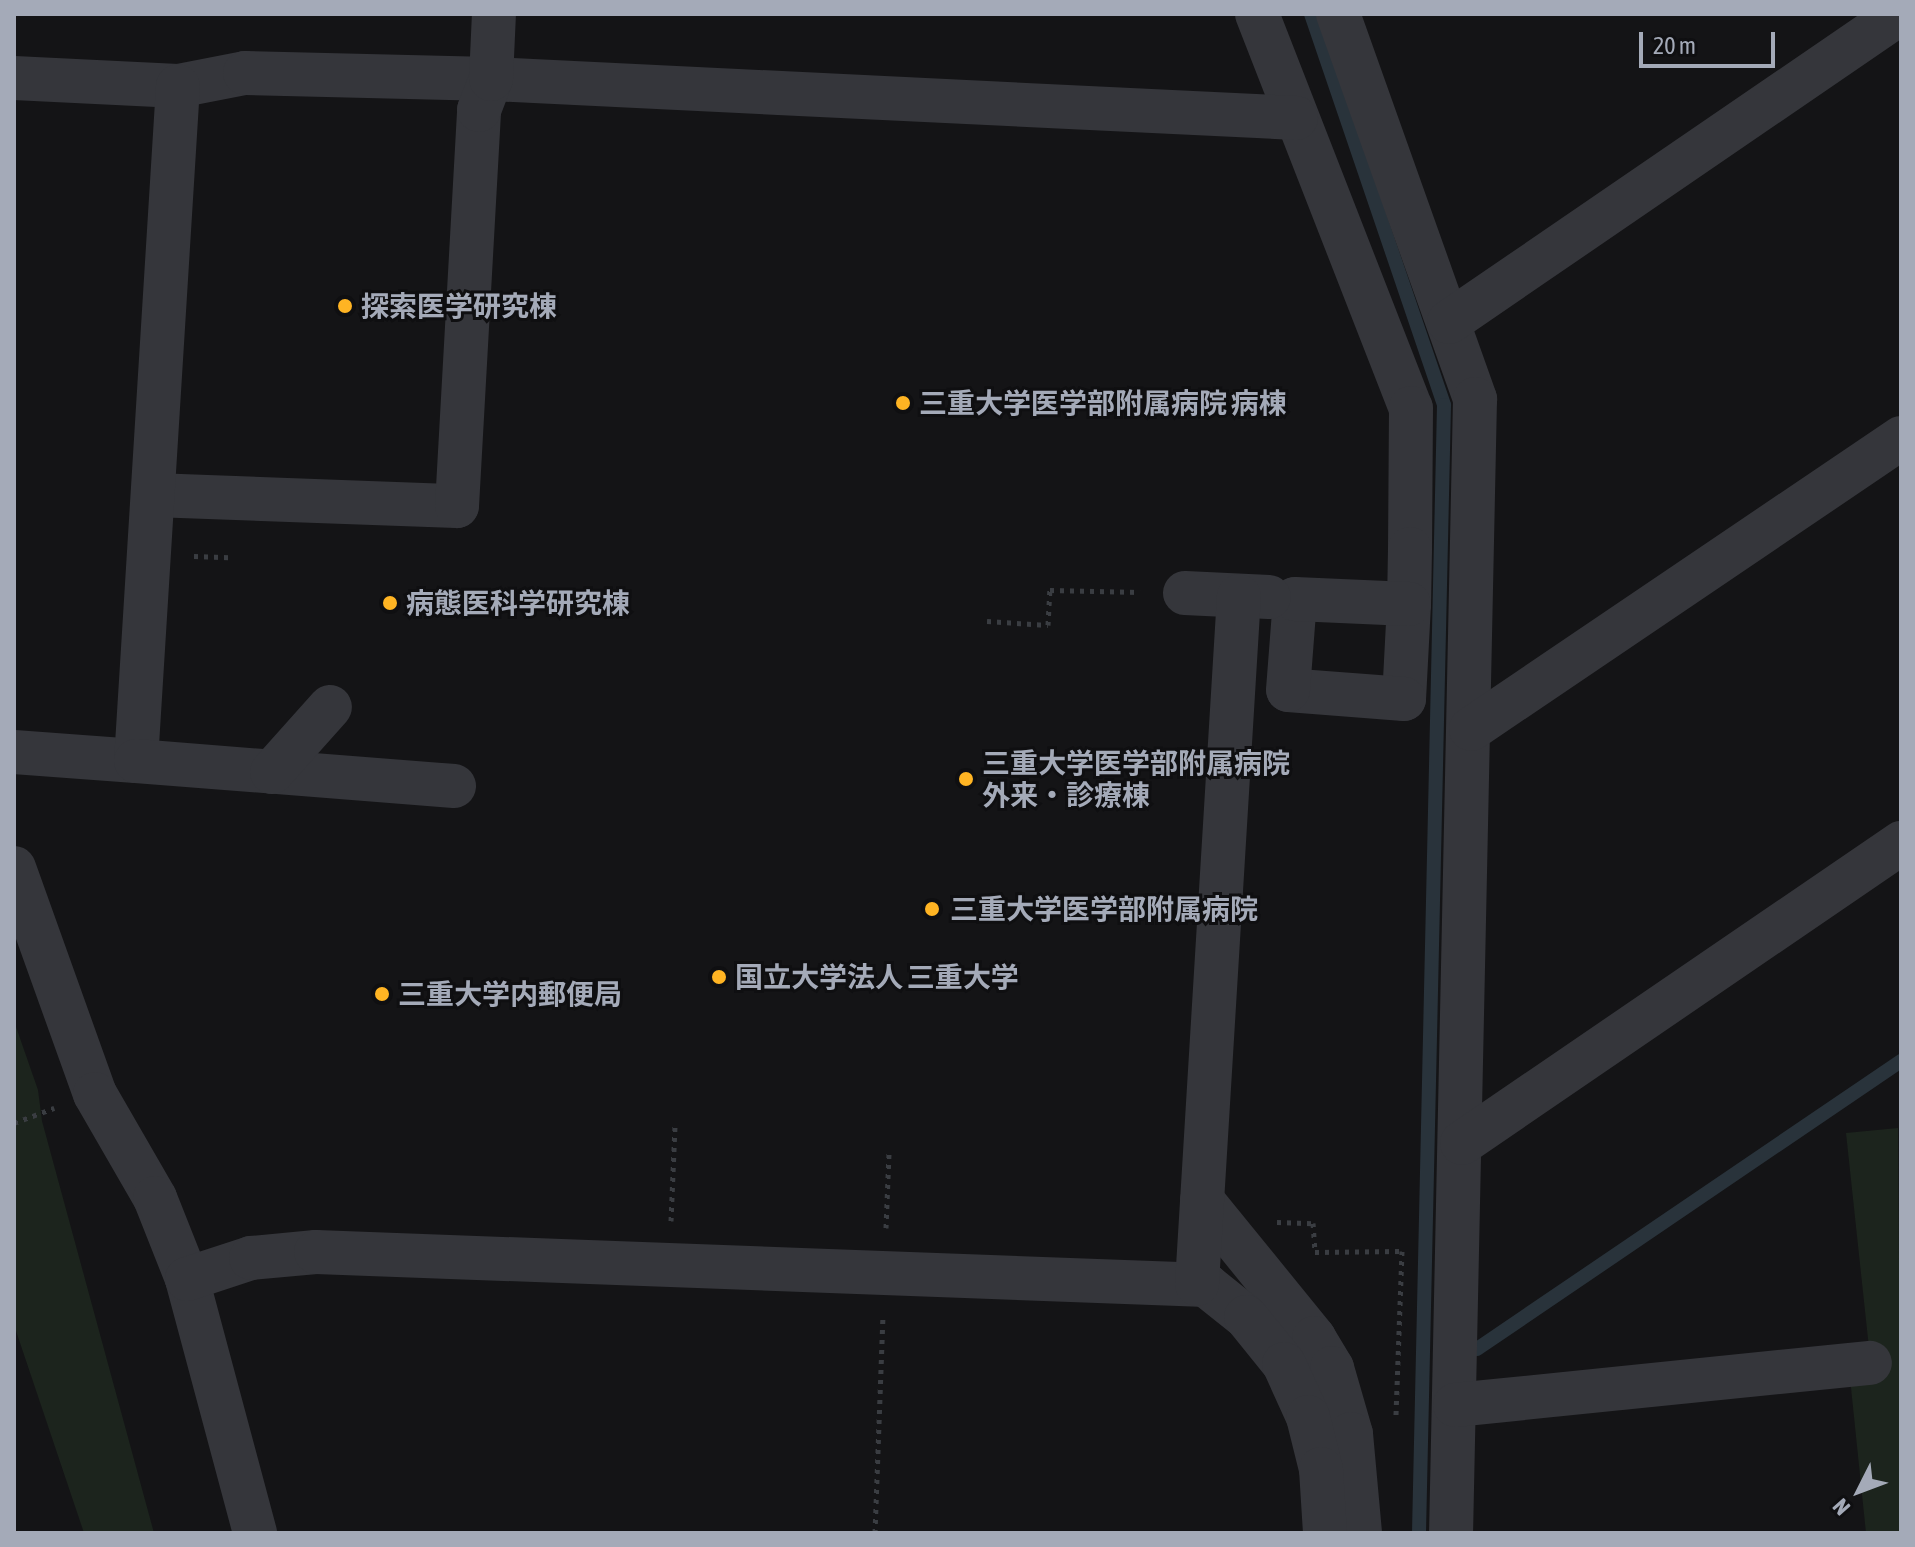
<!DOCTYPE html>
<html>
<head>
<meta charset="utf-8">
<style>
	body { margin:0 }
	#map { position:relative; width:1915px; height:1547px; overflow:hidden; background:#141416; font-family:"Asap Condensed","Noto Sans JP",sans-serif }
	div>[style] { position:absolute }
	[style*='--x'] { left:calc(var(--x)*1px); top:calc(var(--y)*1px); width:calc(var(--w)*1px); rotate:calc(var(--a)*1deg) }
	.green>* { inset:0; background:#1c241d }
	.stream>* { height:14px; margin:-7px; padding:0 7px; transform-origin:7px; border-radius:7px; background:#29333b }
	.path>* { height:5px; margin-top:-2.5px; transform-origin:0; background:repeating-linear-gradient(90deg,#3a3d42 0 4px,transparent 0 10px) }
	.minor>* { height:44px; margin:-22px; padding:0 22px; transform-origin:22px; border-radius:22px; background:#35363b }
	.dots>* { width:22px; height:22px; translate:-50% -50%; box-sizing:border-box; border:4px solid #0f0f11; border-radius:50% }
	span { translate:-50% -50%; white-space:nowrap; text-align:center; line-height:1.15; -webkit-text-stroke:6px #0f0f11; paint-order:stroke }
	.poi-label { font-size:28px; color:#a4aab8; font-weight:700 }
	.left { translate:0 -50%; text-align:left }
	.frame { position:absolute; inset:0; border:16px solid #a4aab8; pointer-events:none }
	.north { position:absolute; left:1819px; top:1451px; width:80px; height:80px; -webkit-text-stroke:6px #0f0f11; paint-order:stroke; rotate:228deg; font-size:22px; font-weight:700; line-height:32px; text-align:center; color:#a4aab8 }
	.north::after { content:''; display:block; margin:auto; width:28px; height:36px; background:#a4aab8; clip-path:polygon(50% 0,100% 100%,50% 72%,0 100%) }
	.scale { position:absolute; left:1639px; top:32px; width:136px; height:36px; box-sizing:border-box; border:4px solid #a4aab8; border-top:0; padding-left:10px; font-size:24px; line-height:28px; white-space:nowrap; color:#a4aab8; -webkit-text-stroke:6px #0f0f11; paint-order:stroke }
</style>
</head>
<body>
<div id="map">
	<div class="green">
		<div style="clip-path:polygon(14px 1021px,38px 1090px,42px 1121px,154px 1533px,84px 1533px,14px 1325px)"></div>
		<div style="clip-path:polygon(1898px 1128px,1901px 1533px,1866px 1533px,1850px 1378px,1872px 1376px,1846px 1133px)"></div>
	</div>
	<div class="stream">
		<div style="--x:1311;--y:14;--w:413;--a:71.2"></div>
		<div style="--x:1444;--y:405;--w:1128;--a:91.27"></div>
		<div style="--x:1477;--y:1349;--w:513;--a:-34.19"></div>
	</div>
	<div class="path">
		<div style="--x:194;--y:556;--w:35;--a:2"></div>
		<div style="--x:987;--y:621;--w:61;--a:3.8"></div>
		<div style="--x:1048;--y:625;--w:35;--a:-87"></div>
		<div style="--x:1050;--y:590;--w:90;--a:1.3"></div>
		<div style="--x:14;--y:1123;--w:43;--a:-20.6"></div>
		<div style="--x:671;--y:1221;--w:95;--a:-87.6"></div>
		<div style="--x:1277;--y:1222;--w:36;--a:2"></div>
		<div style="--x:1313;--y:1223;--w:29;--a:86"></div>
		<div style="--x:1315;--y:1252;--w:87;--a:-0.7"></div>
		<div style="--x:1402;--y:1251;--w:165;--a:92.1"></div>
		<div style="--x:886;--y:1228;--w:76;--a:-87.7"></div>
		<div style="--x:875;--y:1533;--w:215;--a:-87.9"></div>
	</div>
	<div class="minor">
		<div style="--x:1257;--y:14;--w:423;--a:68.7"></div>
		<div style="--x:1411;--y:408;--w:141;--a:90.4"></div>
		<div style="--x:1410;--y:549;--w:55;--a:91"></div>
		<div style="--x:1409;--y:604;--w:95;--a:93"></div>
		<div style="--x:1404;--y:699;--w:116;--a:-175.6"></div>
		<div style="--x:1288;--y:690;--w:91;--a:-85.6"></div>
		<div style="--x:1295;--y:599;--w:114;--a:2.5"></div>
		<div style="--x:1338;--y:14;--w:409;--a:70.4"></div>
		<div style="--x:1475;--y:399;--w:1134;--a:91.21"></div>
		<div style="--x:14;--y:78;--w:164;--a:2.8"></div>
		<div style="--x:178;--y:86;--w:68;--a:-11"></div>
		<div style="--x:245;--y:73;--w:246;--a:1.4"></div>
		<div style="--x:491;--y:79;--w:806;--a:2.77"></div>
		<div style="--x:1449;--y:322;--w:545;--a:-34.39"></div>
		<div style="--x:153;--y:495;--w:304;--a:2.1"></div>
		<div style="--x:457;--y:506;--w:397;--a:-86.8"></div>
		<div style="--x:479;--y:110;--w:33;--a:-69"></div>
		<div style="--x:491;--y:79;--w:65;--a:-87.4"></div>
		<div style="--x:1185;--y:593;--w:84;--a:2.7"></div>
		<div style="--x:1471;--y:729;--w:519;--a:-34.09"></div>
		<div style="--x:14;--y:752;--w:122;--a:4.2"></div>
		<div style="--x:136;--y:761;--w:676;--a:-86.44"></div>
		<div style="--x:136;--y:761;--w:319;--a:4.5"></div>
		<div style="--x:272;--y:772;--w:87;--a:-48.3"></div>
		<div style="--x:14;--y:868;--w:240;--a:70.3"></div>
		<div style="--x:95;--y:1094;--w:120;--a:60"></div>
		<div style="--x:155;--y:1198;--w:87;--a:68.4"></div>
		<div style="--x:187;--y:1279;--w:263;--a:75"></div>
		<div style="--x:1462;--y:1143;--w:532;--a:-34.35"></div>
		<div style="--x:1202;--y:1200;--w:178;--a:50.9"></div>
		<div style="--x:1314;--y:1338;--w:35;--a:59"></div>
		<div style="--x:1332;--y:1368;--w:69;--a:73.9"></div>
		<div style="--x:1351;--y:1434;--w:99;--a:84.8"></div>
		<div style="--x:187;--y:1279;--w:67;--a:-18.2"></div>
		<div style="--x:251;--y:1258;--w:65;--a:-5.3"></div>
		<div style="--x:316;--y:1252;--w:891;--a:2.12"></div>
		<div style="--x:1206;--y:1285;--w:51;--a:38.7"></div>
		<div style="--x:1246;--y:1317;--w:60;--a:51"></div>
		<div style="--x:1284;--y:1364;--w:58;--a:65.6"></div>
		<div style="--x:1308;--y:1417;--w:54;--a:76"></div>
		<div style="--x:1321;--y:1469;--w:64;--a:86.4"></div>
		<div style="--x:1197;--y:1284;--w:689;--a:-86.51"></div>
		<div style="--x:1455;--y:1405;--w:417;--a:-5.8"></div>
	</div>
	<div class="dots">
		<div style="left:345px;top:306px;background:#ffb423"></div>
		<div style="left:903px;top:403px;background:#ffb423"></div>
		<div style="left:390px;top:603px;background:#ffb423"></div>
		<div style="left:966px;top:779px;background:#ffb423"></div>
		<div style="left:932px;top:909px;background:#ffb423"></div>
		<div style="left:719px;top:977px;background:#ffb423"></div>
		<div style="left:382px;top:994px;background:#ffb423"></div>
	</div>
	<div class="poi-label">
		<span class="left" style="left:361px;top:306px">探索医学研究棟</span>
		<span class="left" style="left:919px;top:403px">三重大学医学部附属病院 病棟</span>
		<span class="left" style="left:406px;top:603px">病態医科学研究棟</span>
		<span class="left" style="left:982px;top:779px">三重大学医学部附属病院<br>外来・診療棟</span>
		<span class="left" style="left:950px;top:909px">三重大学医学部附属病院</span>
		<span class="left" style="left:735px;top:977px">国立大学法人 三重大学</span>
		<span class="left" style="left:398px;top:994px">三重大学内郵便局</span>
	</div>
	<div class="frame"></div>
	<div class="north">N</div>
	<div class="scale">20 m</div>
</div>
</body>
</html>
